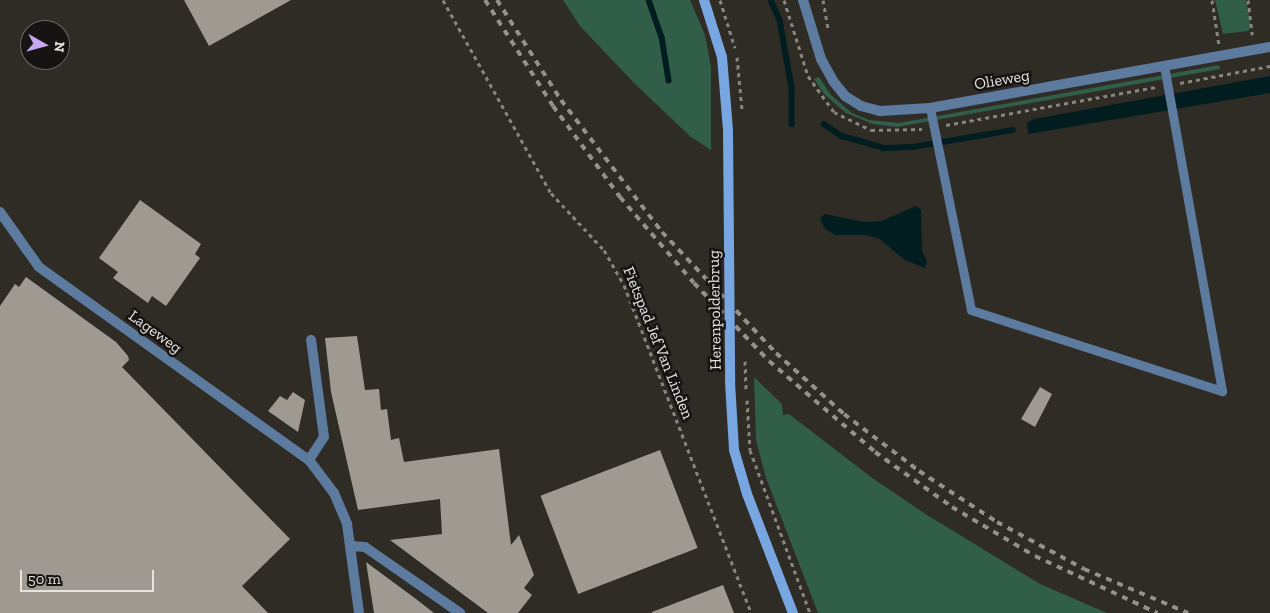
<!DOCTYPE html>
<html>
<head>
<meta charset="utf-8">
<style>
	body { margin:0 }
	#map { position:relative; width:1270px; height:613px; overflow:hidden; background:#2f2c25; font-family:"Zilla Slab",serif }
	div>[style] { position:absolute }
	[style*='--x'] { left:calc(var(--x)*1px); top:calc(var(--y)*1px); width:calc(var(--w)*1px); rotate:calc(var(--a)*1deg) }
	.green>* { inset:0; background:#315e49 }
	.water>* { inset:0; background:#011d20 }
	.stream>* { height:5.5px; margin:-2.75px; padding:0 2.75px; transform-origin:2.75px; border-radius:2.75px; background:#011d20 }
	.building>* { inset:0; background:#9e9a92; transform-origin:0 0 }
	.path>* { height:3px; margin-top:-1.5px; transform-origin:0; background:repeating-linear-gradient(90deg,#88857f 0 4px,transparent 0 8px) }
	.lane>* { height:9px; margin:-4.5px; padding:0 4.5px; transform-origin:4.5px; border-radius:4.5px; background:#5d7a9f }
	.street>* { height:10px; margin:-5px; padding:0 5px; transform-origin:5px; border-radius:5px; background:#5d7a9f }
	.secondary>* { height:10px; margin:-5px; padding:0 5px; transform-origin:5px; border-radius:5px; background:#77a6e0 }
	.rail>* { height:4px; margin-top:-2px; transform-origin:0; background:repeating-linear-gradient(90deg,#94918b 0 6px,transparent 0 12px) }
	.path-bridge>* { height:3px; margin-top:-1.5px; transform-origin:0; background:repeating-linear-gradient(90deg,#88857f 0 4px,transparent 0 8px) }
	.secondary-bridge>* { height:10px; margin:-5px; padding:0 5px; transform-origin:5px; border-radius:5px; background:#77a6e0 }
	span { translate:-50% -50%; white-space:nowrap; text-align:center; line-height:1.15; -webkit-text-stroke:5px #161412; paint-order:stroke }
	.street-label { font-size:16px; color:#e7e4e0 }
	.north { position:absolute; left:20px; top:20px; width:50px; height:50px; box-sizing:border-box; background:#161412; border:1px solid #6a6764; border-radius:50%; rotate:97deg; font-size:14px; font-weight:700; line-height:20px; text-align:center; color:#e7e4e0 }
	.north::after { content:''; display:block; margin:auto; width:18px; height:22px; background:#c7a6f0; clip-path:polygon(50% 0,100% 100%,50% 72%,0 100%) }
	.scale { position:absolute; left:20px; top:570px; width:134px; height:22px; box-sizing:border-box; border:2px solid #e7e4e0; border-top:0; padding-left:6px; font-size:15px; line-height:18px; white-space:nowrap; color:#e7e4e0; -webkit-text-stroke:4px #161412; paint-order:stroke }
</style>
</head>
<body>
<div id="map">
	<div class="green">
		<div style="clip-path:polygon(563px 0,690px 0,705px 35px,711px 67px,711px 150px,691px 137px,634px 83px,580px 26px)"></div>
		<div style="clip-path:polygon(1215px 0,1246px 0,1251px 27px,1248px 31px,1223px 34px)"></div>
		<div style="clip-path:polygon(1219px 65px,1220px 69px,897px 127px,873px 124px,846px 113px,824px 94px,814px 79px,819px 77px,831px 95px,852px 113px,869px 120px,899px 123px)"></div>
		<div style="clip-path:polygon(754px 377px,782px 404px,783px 415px,789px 414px,871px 477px,927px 515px,1040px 584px,1107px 613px,818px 613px,766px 478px,756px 440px)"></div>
	</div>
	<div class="water">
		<div style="clip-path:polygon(1270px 76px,1270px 93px,1028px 134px,1027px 123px,1034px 119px)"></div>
		<div style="clip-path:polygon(916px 206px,921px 210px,922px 250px,927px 262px,925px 268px,905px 260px,878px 238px,865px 235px,835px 235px,824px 228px,820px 218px,825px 214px,864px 222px,881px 221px)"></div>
	</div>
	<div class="stream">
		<div style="--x:649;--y:0;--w:39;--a:71"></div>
		<div style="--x:662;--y:37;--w:44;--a:80.8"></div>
		<div style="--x:771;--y:0;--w:22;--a:66"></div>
		<div style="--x:780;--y:20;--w:69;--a:80"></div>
		<div style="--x:792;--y:88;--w:36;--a:90"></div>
		<div style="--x:824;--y:124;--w:22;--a:34"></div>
		<div style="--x:842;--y:136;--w:44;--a:15.9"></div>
		<div style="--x:884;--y:148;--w:29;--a:-2"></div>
		<div style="--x:913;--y:147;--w:101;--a:-9.6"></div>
	</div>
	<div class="building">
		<div style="clip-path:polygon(184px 0,291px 0,209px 46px)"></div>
		<div style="clip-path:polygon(140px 200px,201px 244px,195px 254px,200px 258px,166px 306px,152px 296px,148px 303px,113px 278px,118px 272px,99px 258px)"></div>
		<div style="clip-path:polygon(26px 277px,116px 342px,128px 356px,129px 360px,122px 367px,290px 539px,242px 586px,268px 613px,0 613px,0 306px,15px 284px,19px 287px)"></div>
		<div style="clip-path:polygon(357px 336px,365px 390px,379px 389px,381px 410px,387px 409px,391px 440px,399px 438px,404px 462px,499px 449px,511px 545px,519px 535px,534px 575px,524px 588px,532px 595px,518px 613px,488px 613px,390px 540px,442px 534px,440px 499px,358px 510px,331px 392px,325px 338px)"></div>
		<div style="clip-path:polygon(1040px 387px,1052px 394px,1035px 427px,1021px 419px)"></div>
		<div style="clip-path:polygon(293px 392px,305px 400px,298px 432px,268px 411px,280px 396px,287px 400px)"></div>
		<div style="left:660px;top:450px;width:105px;height:128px;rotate:69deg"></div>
		<div style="clip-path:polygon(366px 562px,416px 599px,434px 613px,374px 613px)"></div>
		<div style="clip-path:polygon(723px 585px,734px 613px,652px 613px,652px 612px)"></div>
	</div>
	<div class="path">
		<div style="--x:443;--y:0;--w:221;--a:60.8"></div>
		<div style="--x:551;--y:193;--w:78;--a:47.1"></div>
		<div style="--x:604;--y:250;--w:40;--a:60.3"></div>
		<div style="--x:624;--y:285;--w:352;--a:68.8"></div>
		<div style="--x:720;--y:0;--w:50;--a:72.6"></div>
		<div style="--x:784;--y:0;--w:80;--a:72.5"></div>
		<div style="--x:808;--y:76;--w:44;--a:54.2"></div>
		<div style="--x:834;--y:112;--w:41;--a:25.9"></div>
		<div style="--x:871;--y:130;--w:51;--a:-1.1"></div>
		<div style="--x:823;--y:0;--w:29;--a:80"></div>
		<div style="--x:1212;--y:0;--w:46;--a:81.2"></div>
		<div style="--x:1248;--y:0;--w:35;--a:83"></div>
		<div style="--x:737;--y:57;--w:53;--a:84.6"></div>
		<div style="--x:1180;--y:83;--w:92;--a:-10.7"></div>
		<div style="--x:946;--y:125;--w:213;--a:-10.3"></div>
		<div style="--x:747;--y:400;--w:50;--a:86.6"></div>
		<div style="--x:750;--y:450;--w:174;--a:69.8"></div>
	</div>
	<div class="lane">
		<div style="--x:930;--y:108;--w:206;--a:78.5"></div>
		<div style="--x:971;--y:310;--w:264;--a:17.9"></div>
		<div style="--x:1222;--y:391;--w:330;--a:-100.1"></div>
	</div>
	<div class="street">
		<div style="--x:803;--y:0;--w:62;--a:73"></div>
		<div style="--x:821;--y:59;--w:25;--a:61"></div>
		<div style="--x:833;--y:81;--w:19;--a:51"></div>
		<div style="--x:845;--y:96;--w:19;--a:32"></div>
		<div style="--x:861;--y:106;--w:20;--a:15"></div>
		<div style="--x:880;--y:111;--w:50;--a:-3.4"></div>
		<div style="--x:930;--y:108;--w:345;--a:-10.2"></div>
		<div style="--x:0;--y:212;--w:67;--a:54.7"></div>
		<div style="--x:39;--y:267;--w:332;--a:35.6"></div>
		<div style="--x:309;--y:460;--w:41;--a:52.9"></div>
		<div style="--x:334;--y:493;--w:34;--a:67"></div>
		<div style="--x:347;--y:524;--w:90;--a:82.3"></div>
		<div style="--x:309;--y:460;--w:27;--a:-57"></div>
		<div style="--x:324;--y:437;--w:98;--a:-97.6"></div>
		<div style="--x:351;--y:546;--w:14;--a:4"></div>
		<div style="--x:365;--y:547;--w:116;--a:34.8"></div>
	</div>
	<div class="secondary">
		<div style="--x:704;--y:0;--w:60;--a:72.5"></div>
		<div style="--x:722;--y:57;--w:73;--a:85.3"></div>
		<div style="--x:730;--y:382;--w:68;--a:86.6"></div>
		<div style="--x:734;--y:450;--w:46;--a:73.5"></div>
		<div style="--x:747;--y:494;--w:128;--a:68.9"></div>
	</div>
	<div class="rail">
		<div style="--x:485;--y:0;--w:126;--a:57.3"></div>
		<div style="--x:553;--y:106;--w:113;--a:53.6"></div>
		<div style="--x:620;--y:197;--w:113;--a:49.3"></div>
		<div style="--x:694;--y:283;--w:108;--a:46.1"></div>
		<div style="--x:769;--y:361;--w:140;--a:40.6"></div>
		<div style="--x:875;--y:452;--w:95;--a:35.5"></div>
		<div style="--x:952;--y:507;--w:96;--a:30.6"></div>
		<div style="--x:1035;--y:556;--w:135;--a:25"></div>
		<div style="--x:497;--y:0;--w:119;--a:57.4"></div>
		<div style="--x:561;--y:100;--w:166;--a:52.6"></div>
		<div style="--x:662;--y:232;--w:166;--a:46.7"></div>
		<div style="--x:776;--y:353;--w:91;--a:41.9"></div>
		<div style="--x:844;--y:414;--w:94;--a:37.2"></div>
		<div style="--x:919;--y:471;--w:93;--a:33.2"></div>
		<div style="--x:997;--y:522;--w:99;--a:28.4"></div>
		<div style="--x:1084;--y:569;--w:113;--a:22.9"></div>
	</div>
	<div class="path-bridge">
		<div style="--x:745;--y:361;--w:30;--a:88"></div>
	</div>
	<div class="secondary-bridge">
		<div style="--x:728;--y:130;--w:252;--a:89.5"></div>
	</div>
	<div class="street-label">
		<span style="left:1002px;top:80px;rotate:-10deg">Olieweg</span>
		<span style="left:715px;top:310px;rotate:-91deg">Herenpolderbrug</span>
		<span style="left:155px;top:332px;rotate:36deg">Lageweg</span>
		<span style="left:658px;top:343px;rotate:68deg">Fietspad Jef Van Linden</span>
	</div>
	<div class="north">N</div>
	<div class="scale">50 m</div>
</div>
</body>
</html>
